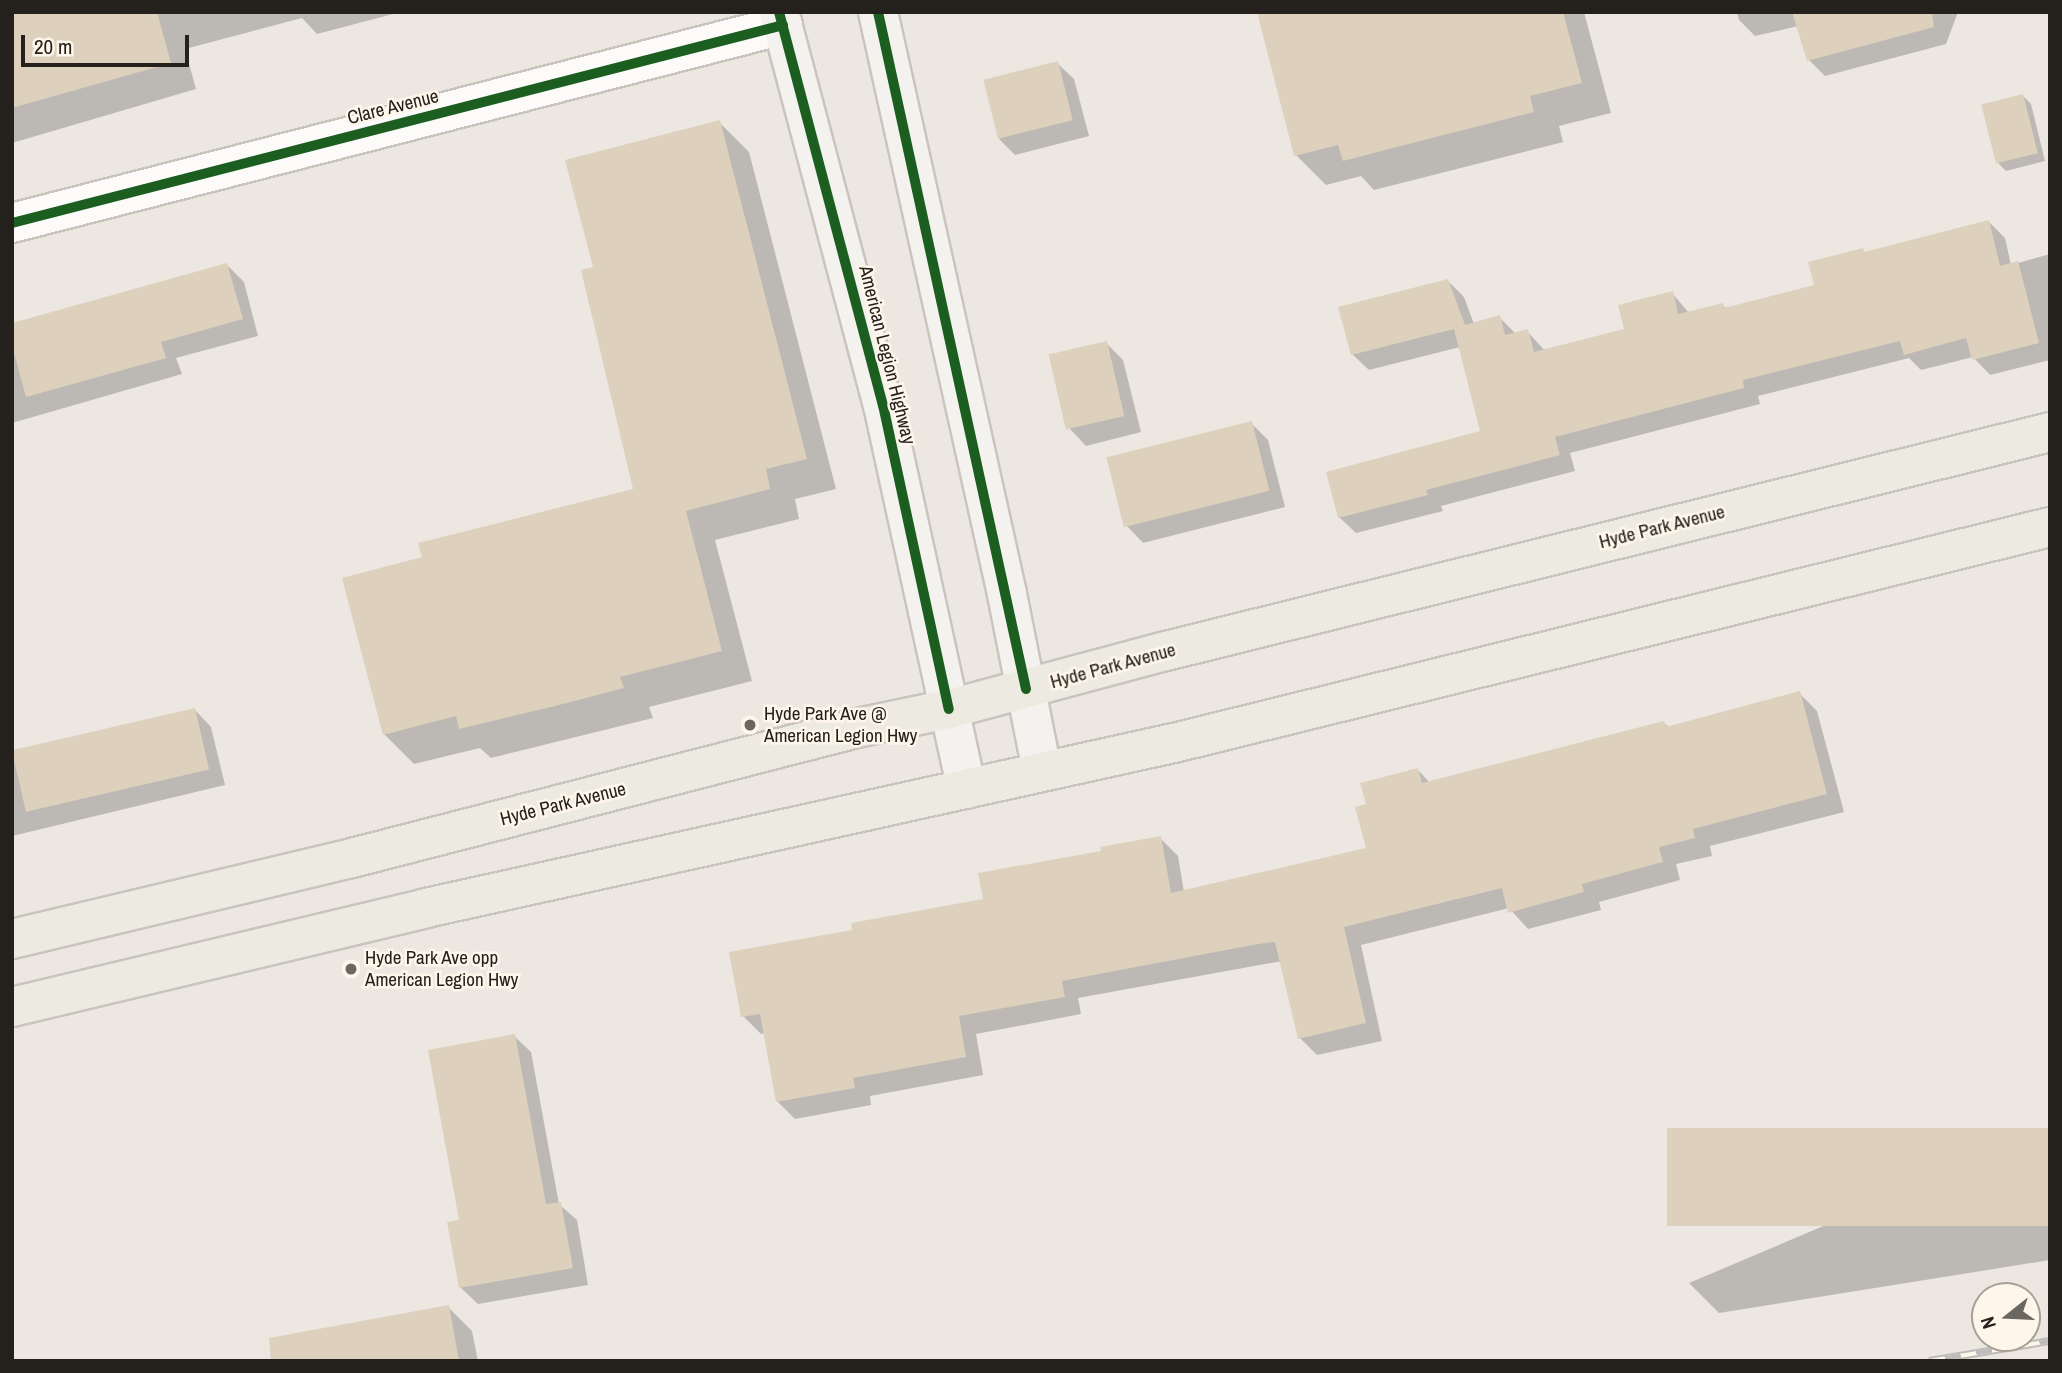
<!DOCTYPE html>
<html>
<head>
<meta charset="utf-8">
<style>
	body { margin:0 }
	#map { position:relative; width:2062px; height:1373px; overflow:hidden; background:#ece7e0; font-family:"Archivo Narrow",sans-serif }
	div>[style] { position:absolute }
	[style*='--x'] { left:calc(var(--x)*1px); top:calc(var(--y)*1px); width:calc(var(--w)*1px); rotate:calc(var(--a)*1deg) }
	.shadow>* { inset:0; background:#0003 }
	.building>* { inset:0; background:#ddd1be; transform-origin:0 0 }
	.roads { filter:drop-shadow(2px 0 #c8c4be) drop-shadow(-2px 0 #c8c4be) drop-shadow(0 2px #c8c4be) drop-shadow(0 -2px #c8c4be) }
	.street>* { height:38px; margin:-19px; padding:0 19px; transform-origin:19px; border-radius:19px; background:#fcfbfa }
	.secondary>* { height:38px; margin:-19px; padding:0 19px; transform-origin:19px; border-radius:19px; background:#f4f2ee }
	.primary>* { height:38px; margin:-19px; padding:0 19px; transform-origin:19px; border-radius:19px; background:#edeae1 }
	.rail>* { height:8px; margin-top:-4px; transform-origin:0; background:repeating-linear-gradient(90deg,#fef6ea 0 16px,#bebcbb 0 32px); box-sizing:border-box; border-block:2px solid #bebcbb }
	.cycleway>* { height:10px; margin:-5px; padding:0 5px; transform-origin:5px; border-radius:5px; background:#1b5e20 }
	.dots>* { width:19px; height:19px; translate:-50% -50%; box-sizing:border-box; border:4px solid #fef6ea; border-radius:50% }
	span { translate:-50% -50%; white-space:nowrap; text-align:center; line-height:1.15; -webkit-text-stroke:5px #fef6ea; paint-order:stroke }
	.street-label { font-size:19px; color:#24201b }
	.poi-label { font-size:19px; color:#24201b }
	.left { translate:0 -50%; text-align:left }
	.frame { position:absolute; inset:0; border:14px solid #24201b; pointer-events:none }
	.north { position:absolute; left:1971px; top:1282px; width:70px; height:70px; box-sizing:border-box; background:#fef6ea; border:2px solid #a7a097; border-radius:50%; rotate:252deg; font-size:19px; font-weight:700; line-height:28px; text-align:center; color:#24201b }
	.north::after { content:''; display:block; margin:auto; width:24px; height:32px; background:#6a6660; clip-path:polygon(50% 0,100% 100%,50% 72%,0 100%) }
	.scale { position:absolute; left:21px; top:35px; width:168px; height:32px; box-sizing:border-box; border:4px solid #24201b; border-top:0; padding-left:9px; font-size:21px; line-height:24px; white-space:nowrap; color:#24201b; -webkit-text-stroke:5px #fef6ea; paint-order:stroke }
</style>
</head>
<body>
<div id="map">
	<div class="shadow">
		<div style="clip-path:polygon(12px 12px,393px 12px,393px 14px,317px 34px,302px 18px,185px 49px,196px 89px,12px 143px)"></div>
		<div style="clip-path:polygon(1259px 12px,1584px 12px,1611px 113px,1559px 126px,1563px 142px,1374px 190px,1361px 176px,1326px 185px,1296px 155px)"></div>
		<div style="clip-path:polygon(1737px 12px,1958px 12px,1946px 44px,1825px 76px,1809px 60px,1798px 26px,1755px 36px,1739px 20px)"></div>
		<div style="clip-path:polygon(1057px 63px,1074px 79px,1089px 136px,1015px 155px,999px 139px)"></div>
		<div style="clip-path:polygon(2023px 96px,2031px 104px,2045px 161px,2006px 171px,1998px 163px)"></div>
		<div style="clip-path:polygon(719px 122px,749px 152px,836px 489px,795px 499px,799px 519px,715px 540px,752px 681px,649px 707px,653px 718px,491px 758px,480px 748px,414px 764px,384px 734px,424px 558px,635px 490px,595px 268px)"></div>
		<div style="clip-path:polygon(1989px 222px,2005px 238px,2011px 265px,2050px 254px,2050px 360px,1990px 375px,1973px 357px,1921px 370px,1909px 358px,1758px 396px,1760px 404px,1570px 453px,1575px 471px,1441px 506px,1443px 511px,1356px 533px,1339px 517px,1483px 433px,1460px 347px,1369px 370px,1352px 354px,1448px 281px,1464px 297px,1474px 324px,1499px 317px,1516px 334px,1527px 331px,1545px 351px,1626px 330px,1672px 293px,1689px 313px,1722px 305px,1727px 309px,1816px 286px,1862px 250px,1866px 253px)"></div>
		<div style="clip-path:polygon(227px 265px,244px 282px,258px 336px,176px 358px,182px 374px,12px 423px,12px 326px)"></div>
		<div style="clip-path:polygon(1106px 343px,1123px 360px,1141px 432px,1086px 446px,1070px 429px)"></div>
		<div style="clip-path:polygon(1251px 423px,1268px 440px,1285px 507px,1143px 543px,1127px 526px)"></div>
		<div style="clip-path:polygon(1799px 693px,1817px 711px,1844px 812px,1710px 846px,1712px 856px,1676px 864px,1680px 880px,1599px 902px,1601px 910px,1528px 929px,1509px 908px,1361px 945px,1382px 1041px,1317px 1055px,1300px 1038px,1282px 961px,1078px 998px,1081px 1014px,976px 1034px,983px 1075px,870px 1096px,871px 1105px,795px 1119px,778px 1102px,765px 1033px,761px 1034px,743px 1016px,854px 931px,985px 900px,1103px 852px,1160px 838px,1178px 856px,1184px 892px,1368px 849px,1368px 805px,1418px 770px,1430px 783px,1663px 722px,1669px 728px)"></div>
		<div style="clip-path:polygon(195px 710px,211px 727px,225px 785px,12px 836px,12px 752px)"></div>
		<div style="clip-path:polygon(514px 1036px,531px 1052px,559px 1204px,577px 1220px,588px 1285px,478px 1304px,461px 1288px,461px 1222px)"></div>
		<div style="clip-path:polygon(2050px 1130px,2050px 1260px,1719px 1313px,1689px 1283px)"></div>
		<div style="clip-path:polygon(448px 1307px,472px 1331px,478px 1361px,277px 1361px)"></div>
	</div>
	<div class="building">
		<div style="clip-path:polygon(12px 12px,157px 12px,171px 63px,12px 108px)"></div>
		<div style="clip-path:polygon(1257px 12px,1563px 12px,1582px 83px,1530px 96px,1534px 112px,1428px 139px,1343px 161px,1338px 145px,1294px 156px)"></div>
		<div style="clip-path:polygon(1792px 12px,1932px 12px,1934px 27px,1807px 61px)"></div>
		<div style="left:1058px;top:61px;width:61px;height:77px;rotate:76deg"></div>
		<div style="left:2023px;top:94px;width:61px;height:43px;rotate:76deg"></div>
		<div style="clip-path:polygon(720px 120px,807px 459px,766px 469px,770px 489px,686px 511px,722px 651px,620px 677px,624px 688px,559px 705px,459px 729px,456px 716px,383px 735px,342px 578px,422px 557px,418px 543px,633px 489px,581px 270px,593px 267px,565px 160px)"></div>
		<div style="clip-path:polygon(1989px 220px,2000px 266px,2018px 261px,2039px 343px,1972px 360px,1966px 338px,1904px 355px,1900px 341px,1743px 380px,1744px 388px,1555px 437px,1560px 455px,1426px 490px,1428px 495px,1338px 518px,1326px 472px,1480px 431px,1454px 329px,1351px 355px,1338px 307px,1448px 279px,1465px 325px,1500px 315px,1505px 335px,1528px 329px,1534px 352px,1624px 329px,1618px 305px,1673px 291px,1678px 314px,1723px 303px,1724px 308px,1814px 285px,1808px 262px,1863px 248px,1864px 252px)"></div>
		<div style="clip-path:polygon(227px 263px,243px 319px,161px 342px,166px 358px,26px 397px,12px 345px,12px 323px)"></div>
		<div style="left:1107px;top:341px;width:77px;height:60px;rotate:77deg"></div>
		<div style="left:1252px;top:421px;width:72px;height:150px;rotate:76deg"></div>
		<div style="clip-path:polygon(1800px 691px,1827px 794px,1693px 829px,1695px 838px,1659px 847px,1663px 862px,1582px 884px,1584px 892px,1508px 913px,1502px 888px,1344px 927px,1366px 1023px,1298px 1039px,1275px 942px,1258px 944px,1062px 981px,1065px 997px,959px 1016px,966px 1057px,853px 1078px,855px 1088px,776px 1102px,760px 1014px,741px 1017px,729px 952px,852px 930px,851px 923px,983px 899px,978px 873px,1101px 851px,1100px 847px,1161px 836px,1171px 893px,1366px 848px,1355px 807px,1366px 804px,1360px 783px,1418px 768px,1422px 783px,1664px 721px,1666px 727px)"></div>
		<div style="left:195px;top:708px;width:63px;height:188px;rotate:77deg"></div>
		<div style="clip-path:polygon(515px 1034px,546px 1204px,561px 1202px,573px 1268px,459px 1288px,447px 1222px,459px 1220px,428px 1050px)"></div>
		<div style="left:2050px;top:1128px;width:98px;height:383px;rotate:90deg"></div>
		<div style="clip-path:polygon(449px 1305px,459px 1361px,271px 1361px,269px 1338px)"></div>
	</div>
	<div class="roads">
		<div class="street">
			<div style="--x:12;--y:223;--w:796;--a:-14.4"></div>
		</div>
		<div class="secondary">
			<div style="--x:779;--y:12;--w:407;--a:75.2"></div>
			<div style="--x:883;--y:405;--w:393;--a:77.7"></div>
			<div style="--x:878;--y:12;--w:596;--a:77.5"></div>
			<div style="--x:1007;--y:594;--w:179;--a:78.8"></div>
		</div>
		<div class="primary">
			<div style="--x:12;--y:939;--w:350;--a:-13.4"></div>
			<div style="--x:352;--y:858;--w:521;--a:-14.44"></div>
			<div style="--x:857;--y:728;--w:94;--a:-11.7"></div>
			<div style="--x:949;--y:709;--w:225;--a:-15"></div>
			<div style="--x:1166;--y:651;--w:911;--a:-13.91"></div>
			<div style="--x:12;--y:1007;--w:426;--a:-13.4"></div>
			<div style="--x:426;--y:908;--w:770;--a:-12.45"></div>
			<div style="--x:1178;--y:742;--w:898;--a:-13.85"></div>
		</div>
	</div>
	<div class="rail">
		<div style="--x:1929;--y:1361;--w:123;--a:-9.4"></div>
	</div>
	<div class="cycleway">
		<div style="--x:779;--y:12;--w:407;--a:75.2"></div>
		<div style="--x:883;--y:405;--w:311;--a:77.8"></div>
		<div style="--x:878;--y:12;--w:693;--a:77.67"></div>
		<div style="--x:12;--y:223;--w:796;--a:-14.4"></div>
	</div>
	<div class="dots">
		<div style="left:750px;top:725px;background:#6a6660"></div>
		<div style="left:351px;top:969px;background:#6a6660"></div>
	</div>
	<div class="street-label">
		<span style="left:393px;top:107px;rotate:-14deg">Clare Avenue</span>
		<span style="left:887px;top:355px;rotate:76deg">American Legion Highway</span>
		<span style="left:1662px;top:527px;rotate:-14deg">Hyde Park Avenue</span>
		<span style="left:1113px;top:666px;rotate:-15deg">Hyde Park Avenue</span>
		<span style="left:563px;top:804px;rotate:-14deg">Hyde Park Avenue</span>
	</div>
	<div class="poi-label">
		<span class="left" style="left:764px;top:725px">Hyde Park Ave @<br>American Legion Hwy</span>
		<span class="left" style="left:365px;top:969px">Hyde Park Ave opp<br>American Legion Hwy</span>
	</div>
	<div class="frame"></div>
	<div class="north">N</div>
	<div class="scale">20 m</div>
</div>
</body>
</html>
